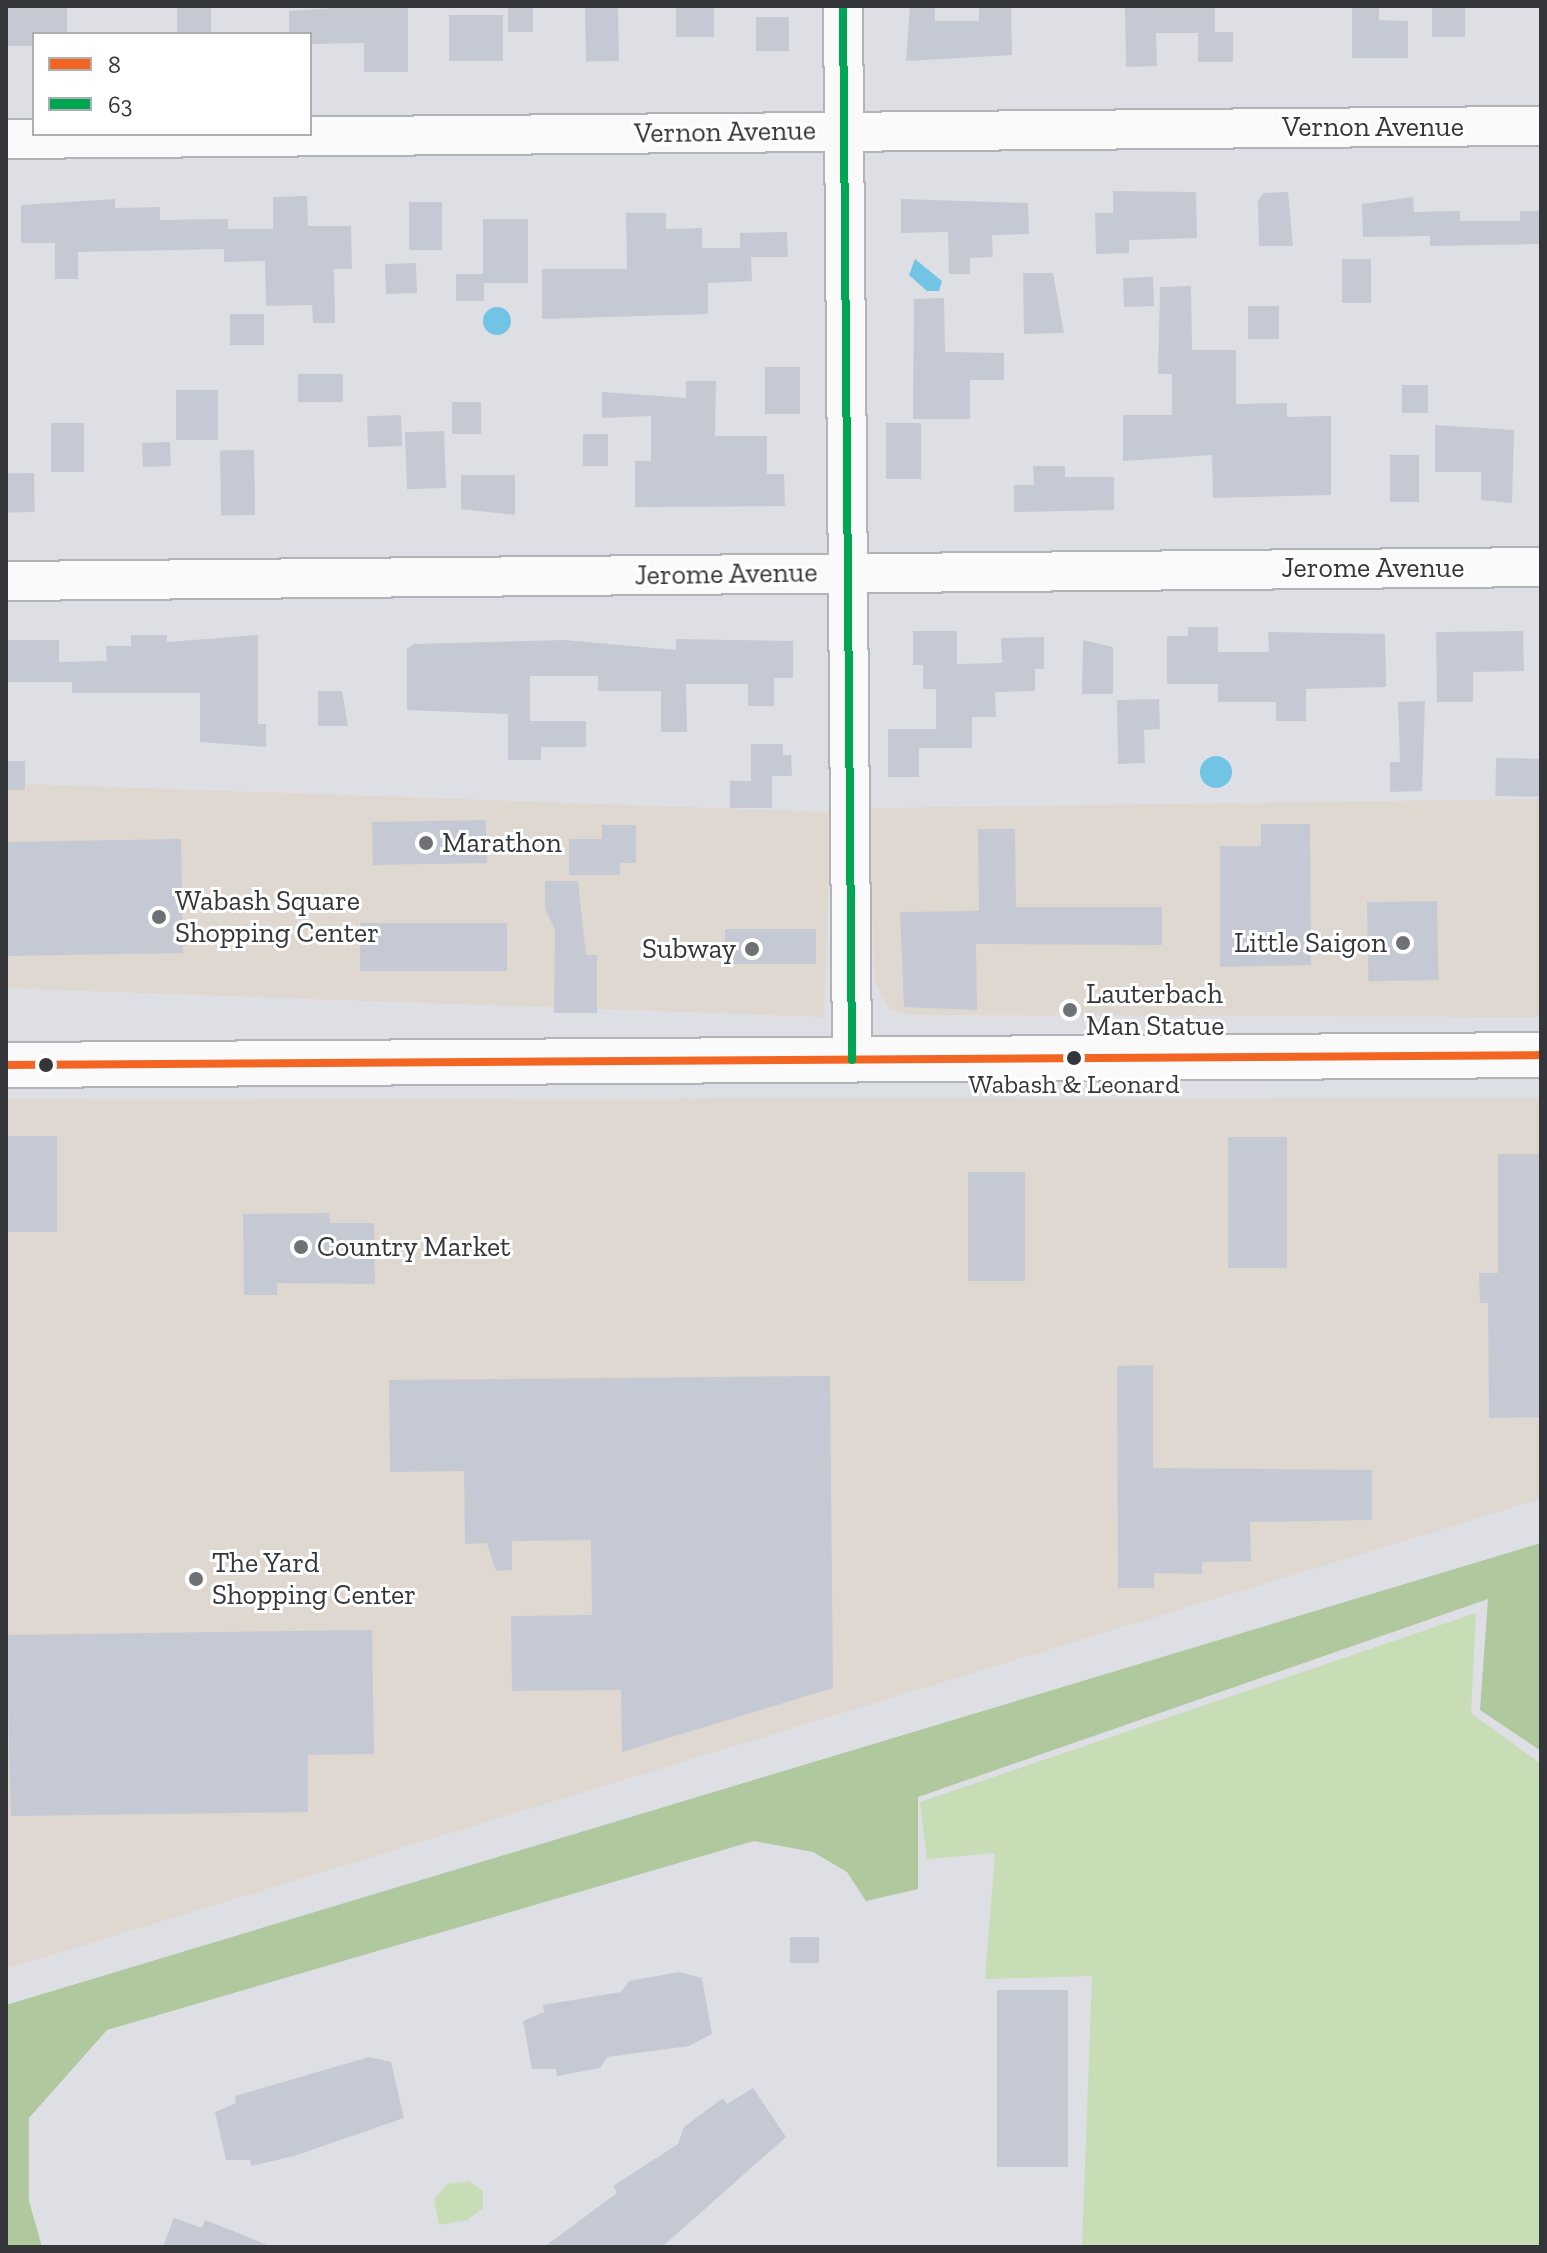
<!DOCTYPE html>
<html>
<head>
<meta charset="utf-8">
<style>
	body { margin:0 }
	#map { position:relative; width:1547px; height:2253px; overflow:hidden; background:#dedfe4; font-family:"Zilla Slab",serif }
	div>[style] { position:absolute }
	[style*='--x'] { left:calc(var(--x)*1px); top:calc(var(--y)*1px); width:calc(var(--w)*1px); rotate:calc(var(--a)*1deg) }
	.commercial>* { inset:0; background:#dfd8d0; transform-origin:0 0 }
	.green>* { inset:0; background:#c6ddb6 }
	.forest>* { inset:0; background:#afc89e }
	.water>* { inset:0; background:#71c4e3 }
	.round { border-radius:50% }
	.building>* { inset:0; background:#c5c9d4; transform-origin:0 0 }
	.roads { filter:drop-shadow(2px 0 #b1b3b7) drop-shadow(-2px 0 #b1b3b7) drop-shadow(0 2px #b1b3b7) drop-shadow(0 -2px #b1b3b7) }
	.minor>* { height:38px; margin:-19px; padding:0 19px; transform-origin:19px; border-radius:19px; background:#fafafb }
	.major>* { height:44px; margin:-22px; padding:0 22px; transform-origin:22px; border-radius:22px; background:#fafafb }
	.bus-1>* { height:8px; margin:-4px; padding:0 4px; transform-origin:4px; border-radius:4px; background:#f26522 }
	.bus-2>* { height:8px; margin:-4px; padding:0 4px; transform-origin:4px; border-radius:4px; background:#00a651 }
	.dots>* { width:22px; height:22px; translate:-50% -50%; box-sizing:border-box; border:4px solid #fff; border-radius:50% }
	span { translate:-50% -50%; white-space:nowrap; text-align:center; line-height:1.15; -webkit-text-stroke:6px #fff; paint-order:stroke }
	.bus-label { font-size:26px; color:#343639 }
	.street-label { font-size:28px; color:#343639 }
	.poi-label { font-size:28px; color:#343639 }
	.left { translate:0 -50%; text-align:left }
	.right { translate:-100% -50%; text-align:right }
	.frame { position:absolute; inset:0; border:8px solid #343639; pointer-events:none }
	.legend { position:absolute; left:32px; top:32px; width:280px; height:104px; box-sizing:border-box; background:#fff; border:2px solid #aeafb0; margin:0; padding:10px 14px; list-style:none; font-size:24px; color:#343639 }
	.legend li { display:flex; align-items:center; gap:16px; height:40px }
	.legend b { width:40px; border:2px solid #aeafb0 }
</style>
</head>
<body>
<div id="map">
	<div class="commercial">
		<div style="clip-path:polygon(1541px 799px,1541px 1017px,910px 1015px,889px 1010px,875px 981px,868px 808px)"></div>
		<div style="left:831px;top:812px;width:205px;height:825px;rotate:92deg"></div>
		<div style="clip-path:polygon(1541px 1098px,1541px 1499px,6px 1969px,6px 1099px)"></div>
	</div>
	<div class="green">
		<div style="clip-path:polygon(1476px 1613px,1471px 1713px,1541px 1764px,1541px 2247px,1082px 2247px,1092px 1976px,985px 1979px,995px 1853px,927px 1859px,920px 1802px)"></div>
		<div style="clip-path:polygon(469px 2181px,483px 2191px,483px 2208px,468px 2220px,439px 2225px,434px 2199px,447px 2184px)"></div>
	</div>
	<div class="forest">
		<div style="clip-path:polygon(1541px 1543px,1541px 1751px,1480px 1710px,1488px 1599px,918px 1797px,918px 1889px,866px 1901px,847px 1872px,813px 1852px,754px 1841px,107px 2030px,29px 2118px,29px 2201px,42px 2247px,8px 2247px,6px 2005px)"></div>
	</div>
	<div class="water">
		<div style="clip-path:polygon(915px 259px,942px 281px,939px 291px,927px 291px,909px 275px)"></div>
		<div class="round" style="left:483px;top:307px;width:28px;height:28px"></div>
		<div class="round" style="left:1200px;top:756px;width:32px;height:32px"></div>
	</div>
	<div class="building">
		<div style="clip-path:polygon(6px 6px,67px 6px,67px 34px,34px 34px,34px 46px,6px 46px)"></div>
		<div style="left:177px;top:6px;width:34px;height:28px"></div>
		<div style="clip-path:polygon(363px 6px,408px 6px,408px 72px,364px 72px,364px 43px,310px 44px,310px 34px,289px 34px,289px 11px)"></div>
		<div style="left:508px;top:6px;width:25px;height:26px"></div>
		<div style="left:618px;top:6px;width:55px;height:33px;rotate:89deg"></div>
		<div style="left:676px;top:6px;width:38px;height:31px"></div>
		<div style="clip-path:polygon(910px 6px,935px 6px,935px 21px,979px 21px,979px 6px,1011px 6px,1012px 55px,906px 61px)"></div>
		<div style="clip-path:polygon(1125px 6px,1215px 6px,1215px 32px,1233px 32px,1233px 62px,1198px 62px,1198px 33px,1156px 33px,1157px 66px,1126px 67px)"></div>
		<div style="clip-path:polygon(1352px 6px,1379px 6px,1379px 20px,1408px 21px,1408px 58px,1352px 58px)"></div>
		<div style="left:1432px;top:6px;width:33px;height:31px"></div>
		<div style="left:449px;top:15px;width:54px;height:46px"></div>
		<div style="left:756px;top:17px;width:33px;height:34px"></div>
		<div style="clip-path:polygon(1113px 191px,1196px 192px,1197px 238px,1129px 240px,1129px 253px,1096px 254px,1095px 213px,1113px 213px)"></div>
		<div style="clip-path:polygon(1288px 192px,1293px 246px,1259px 246px,1258px 201px,1263px 193px)"></div>
		<div style="clip-path:polygon(307px 196px,308px 226px,351px 226px,352px 269px,334px 269px,335px 323px,313px 323px,312px 305px,266px 306px,265px 261px,224px 262px,224px 249px,78px 252px,78px 279px,55px 279px,55px 243px,21px 243px,21px 205px,115px 199px,115px 208px,160px 207px,160px 220px,228px 219px,228px 229px,273px 229px,273px 197px)"></div>
		<div style="clip-path:polygon(1413px 197px,1414px 212px,1460px 211px,1460px 221px,1520px 221px,1520px 211px,1541px 211px,1541px 244px,1430px 246px,1430px 236px,1363px 237px,1362px 204px)"></div>
		<div style="clip-path:polygon(901px 199px,1028px 203px,1029px 234px,992px 235px,993px 257px,970px 258px,970px 274px,949px 274px,948px 232px,901px 233px)"></div>
		<div style="left:409px;top:202px;width:33px;height:48px"></div>
		<div style="clip-path:polygon(626px 213px,666px 213px,666px 229px,702px 228px,702px 248px,740px 248px,740px 233px,787px 232px,788px 257px,751px 257px,752px 281px,708px 283px,708px 314px,542px 319px,542px 269px,627px 269px)"></div>
		<div style="clip-path:polygon(483px 219px,528px 219px,528px 283px,484px 283px,484px 301px,456px 301px,456px 274px,483px 274px)"></div>
		<div style="left:1342px;top:259px;width:29px;height:44px"></div>
		<div style="left:416px;top:263px;width:30px;height:31px;rotate:88deg"></div>
		<div style="clip-path:polygon(1023px 273px,1053px 273px,1064px 333px,1024px 334px)"></div>
		<div style="left:1153px;top:277px;width:29px;height:30px;rotate:88deg"></div>
		<div style="clip-path:polygon(1191px 286px,1192px 350px,1236px 350px,1236px 404px,1287px 403px,1287px 417px,1331px 416px,1331px 495px,1213px 498px,1212px 455px,1123px 461px,1123px 415px,1172px 415px,1172px 374px,1158px 374px,1160px 287px)"></div>
		<div style="clip-path:polygon(944px 298px,945px 352px,1004px 353px,1004px 380px,970px 380px,970px 419px,913px 419px,914px 299px)"></div>
		<div style="left:1248px;top:306px;width:31px;height:33px"></div>
		<div style="left:230px;top:314px;width:34px;height:31px"></div>
		<div style="left:800px;top:367px;width:47px;height:35px;rotate:90deg"></div>
		<div style="left:298px;top:374px;width:45px;height:28px"></div>
		<div style="clip-path:polygon(686px 381px,716px 381px,715px 436px,767px 436px,767px 474px,784px 474px,785px 506px,635px 507px,635px 461px,651px 461px,651px 416px,602px 418px,602px 392px,686px 398px)"></div>
		<div style="left:1402px;top:385px;width:26px;height:28px"></div>
		<div style="left:218px;top:390px;width:50px;height:42px;rotate:90deg"></div>
		<div style="left:452px;top:402px;width:29px;height:32px"></div>
		<div style="left:401px;top:415px;width:31px;height:34px;rotate:88deg"></div>
		<div style="left:51px;top:423px;width:33px;height:49px"></div>
		<div style="left:921px;top:423px;width:56px;height:35px;rotate:90deg"></div>
		<div style="clip-path:polygon(1435px 425px,1514px 430px,1512px 503px,1481px 500px,1481px 472px,1435px 472px)"></div>
		<div style="left:444px;top:431px;width:57px;height:39px;rotate:88deg"></div>
		<div style="left:583px;top:434px;width:25px;height:32px"></div>
		<div style="left:170px;top:442px;width:24px;height:28px;rotate:88deg"></div>
		<div style="left:254px;top:450px;width:65px;height:34px;rotate:89deg"></div>
		<div style="left:1390px;top:455px;width:29px;height:47px"></div>
		<div style="clip-path:polygon(1033px 466px,1065px 466px,1065px 477px,1114px 477px,1114px 510px,1014px 512px,1014px 485px,1034px 485px)"></div>
		<div style="left:34px;top:473px;width:39px;height:28px;rotate:89deg"></div>
		<div style="clip-path:polygon(461px 475px,515px 475px,515px 515px,461px 509px)"></div>
		<div style="clip-path:polygon(1188px 627px,1218px 627px,1218px 652px,1269px 652px,1268px 632px,1385px 634px,1386px 687px,1306px 689px,1306px 721px,1276px 721px,1276px 702px,1218px 702px,1218px 684px,1167px 684px,1167px 636px,1188px 636px)"></div>
		<div style="clip-path:polygon(913px 631px,957px 631px,957px 664px,1002px 663px,1001px 638px,1044px 637px,1044px 669px,1035px 669px,1035px 691px,995px 692px,996px 717px,972px 717px,972px 748px,919px 748px,919px 777px,888px 777px,888px 729px,936px 729px,936px 689px,923px 689px,923px 665px,913px 665px)"></div>
		<div style="clip-path:polygon(1523px 631px,1524px 671px,1473px 672px,1473px 702px,1437px 702px,1436px 632px)"></div>
		<div style="clip-path:polygon(131px 635px,167px 635px,167px 642px,258px 635px,258px 724px,266px 724px,266px 747px,200px 742px,200px 693px,72px 693px,72px 682px,6px 682px,6px 640px,59px 640px,59px 662px,107px 661px,106px 646px,131px 646px)"></div>
		<div style="clip-path:polygon(676px 639px,793px 641px,793px 678px,774px 678px,774px 706px,748px 706px,748px 684px,686px 684px,687px 732px,661px 732px,661px 691px,598px 691px,598px 676px,530px 676px,530px 721px,586px 721px,586px 747px,541px 747px,541px 760px,508px 760px,508px 714px,407px 710px,407px 649px,414px 644px,564px 640px,676px 650px)"></div>
		<div style="clip-path:polygon(1083px 640px,1113px 647px,1113px 694px,1082px 694px)"></div>
		<div style="clip-path:polygon(318px 691px,342px 691px,348px 726px,318px 726px)"></div>
		<div style="clip-path:polygon(1159px 699px,1160px 729px,1144px 730px,1145px 763px,1118px 764px,1117px 700px)"></div>
		<div style="clip-path:polygon(1425px 701px,1422px 791px,1390px 792px,1390px 762px,1400px 762px,1398px 702px)"></div>
		<div style="clip-path:polygon(751px 744px,783px 744px,783px 755px,791px 755px,792px 776px,772px 776px,772px 808px,730px 808px,730px 781px,751px 781px)"></div>
		<div style="left:1496px;top:758px;width:45px;height:38px;rotate:1deg"></div>
		<div style="left:6px;top:761px;width:19px;height:29px"></div>
		<div style="left:486px;top:820px;width:43px;height:114px;rotate:89deg"></div>
		<div style="clip-path:polygon(1261px 824px,1310px 824px,1311px 965px,1220px 967px,1220px 846px,1261px 846px)"></div>
		<div style="clip-path:polygon(602px 825px,636px 825px,636px 863px,620px 863px,620px 875px,569px 875px,569px 839px,602px 839px)"></div>
		<div style="clip-path:polygon(978px 829px,1015px 829px,1016px 907px,1162px 907px,1162px 945px,976px 944px,977px 1010px,904px 1007px,900px 912px,979px 911px)"></div>
		<div style="left:181px;top:839px;width:114px;height:175px;rotate:89deg"></div>
		<div style="clip-path:polygon(545px 881px,578px 881px,586px 955px,597px 955px,597px 1013px,554px 1013px,555px 929px,545px 909px)"></div>
		<div style="left:1437px;top:901px;width:79px;height:70px;rotate:89deg"></div>
		<div style="left:507px;top:923px;width:48px;height:147px;rotate:90deg"></div>
		<div style="left:816px;top:929px;width:35px;height:91px;rotate:90deg"></div>
		<div style="left:6px;top:1136px;width:51px;height:96px"></div>
		<div style="left:1228px;top:1137px;width:59px;height:131px"></div>
		<div style="clip-path:polygon(1498px 1154px,1541px 1154px,1541px 1417px,1489px 1418px,1488px 1303px,1480px 1303px,1479px 1273px,1498px 1273px)"></div>
		<div style="left:1025px;top:1172px;width:109px;height:57px;rotate:90deg"></div>
		<div style="clip-path:polygon(329px 1213px,330px 1223px,374px 1223px,375px 1284px,277px 1283px,277px 1295px,244px 1295px,243px 1214px)"></div>
		<div style="clip-path:polygon(1153px 1365px,1153px 1468px,1372px 1470px,1372px 1520px,1250px 1522px,1251px 1561px,1202px 1562px,1202px 1574px,1154px 1573px,1154px 1588px,1118px 1588px,1117px 1366px)"></div>
		<div style="clip-path:polygon(830px 1376px,833px 1688px,622px 1752px,621px 1690px,512px 1691px,511px 1616px,592px 1615px,591px 1540px,512px 1541px,512px 1570px,496px 1571px,487px 1543px,465px 1544px,464px 1471px,390px 1472px,389px 1380px)"></div>
		<div style="clip-path:polygon(372px 1630px,374px 1754px,308px 1755px,308px 1812px,11px 1816px,6px 1635px)"></div>
		<div style="left:790px;top:1937px;width:29px;height:26px"></div>
		<div style="clip-path:polygon(679px 1972px,702px 1978px,712px 2034px,689px 2046px,607px 2057px,600px 2068px,557px 2076px,556px 2069px,532px 2069px,523px 2021px,544px 2012px,543px 2005px,621px 1992px,629px 1981px)"></div>
		<div style="left:1068px;top:1990px;width:177px;height:71px;rotate:90deg"></div>
		<div style="clip-path:polygon(369px 2057px,391px 2062px,404px 2118px,294px 2156px,251px 2166px,250px 2160px,226px 2160px,215px 2112px,236px 2103px,235px 2096px)"></div>
		<div style="clip-path:polygon(753px 2088px,786px 2137px,662px 2247px,544px 2247px,617px 2193px,613px 2186px,678px 2144px,684px 2127px,723px 2098px,727px 2104px)"></div>
		<div style="clip-path:polygon(174px 2218px,202px 2228px,205px 2220px,273px 2247px,163px 2247px)"></div>
	</div>
	<div class="roads">
		<div class="minor">
			<div style="--x:843;--y:6;--w:1054;--a:89.51"></div>
			<div style="--x:6;--y:139;--w:1535;--a:-0.49"></div>
			<div style="--x:6;--y:581;--w:1535;--a:-0.52"></div>
		</div>
		<div class="major">
			<div style="--x:6;--y:1065;--w:1535;--a:-0.37"></div>
		</div>
	</div>
	<div class="bus-1">
		<div style="--x:6;--y:1065;--w:1535;--a:-0.37"></div>
	</div>
	<div class="bus-2">
		<div style="--x:843;--y:6;--w:1054;--a:89.51"></div>
	</div>
	<div class="dots">
		<div style="left:426px;top:843px;background:#707175"></div>
		<div style="left:159px;top:917px;background:#707175"></div>
		<div style="left:1403px;top:943px;background:#707175"></div>
		<div style="left:752px;top:949px;background:#707175"></div>
		<div style="left:1070px;top:1010px;background:#707175"></div>
		<div style="left:1074px;top:1058px;background:#343639"></div>
		<div style="left:46px;top:1065px;background:#343639"></div>
		<div style="left:301px;top:1247px;background:#707175"></div>
		<div style="left:196px;top:1579px;background:#707175"></div>
	</div>
	<div class="bus-label">
		<span style="left:1074px;top:1085px">Wabash &amp; Leonard</span>
	</div>
	<div class="street-label">
		<span style="left:1373px;top:127px">Vernon Avenue</span>
		<span style="left:725px;top:132px;rotate:-1deg">Vernon Avenue</span>
		<span style="left:1373px;top:568px">Jerome Avenue</span>
		<span style="left:726px;top:574px;rotate:-1deg">Jerome Avenue</span>
	</div>
	<div class="poi-label">
		<span class="left" style="left:442px;top:843px">Marathon</span>
		<span class="left" style="left:175px;top:917px">Wabash Square<br>Shopping Center</span>
		<span class="right" style="left:1387px;top:943px">Little Saigon</span>
		<span class="right" style="left:736px;top:949px">Subway</span>
		<span class="left" style="left:1086px;top:1010px">Lauterbach<br>Man Statue</span>
		<span class="left" style="left:317px;top:1247px">Country Market</span>
		<span class="left" style="left:212px;top:1579px">The Yard<br>Shopping Center</span>
	</div>
	<div class="frame"></div>
	<ul class="legend">
	<li><b style="height:10px;background:#f26522"></b>8</li>
	<li><b style="height:10px;background:#00a651"></b>63</li>
	</ul>
</div>
</body>
</html>
